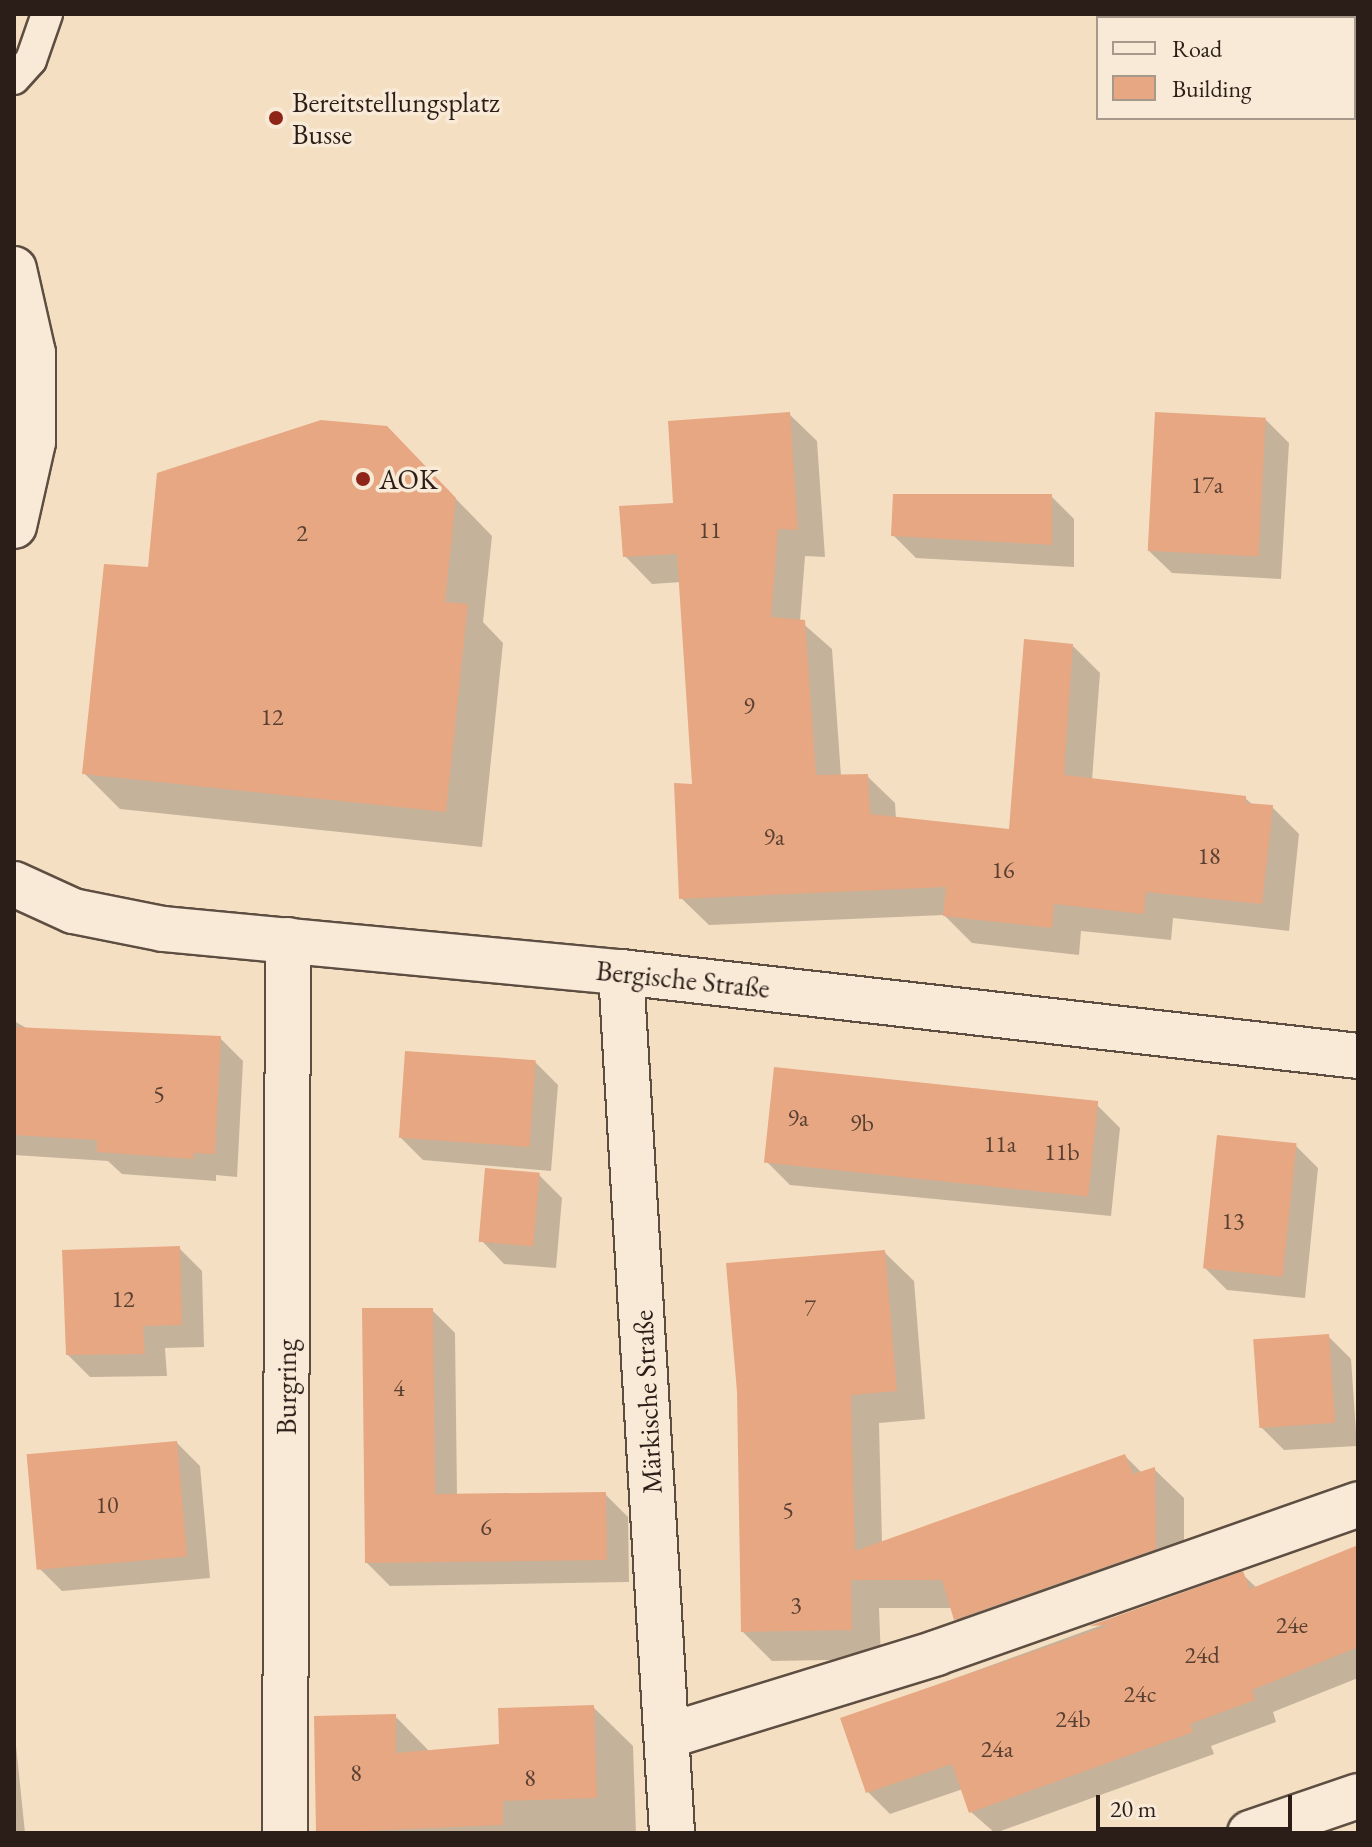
<!DOCTYPE html>
<html>
<head>
<meta charset="utf-8">
<style>
	body { margin:0 }
	#map { position:relative; width:1372px; height:1847px; overflow:hidden; background:#f5dfc2; font-family:"EB Garamond",serif }
	div>[style] { position:absolute }
	[style*='--x'] { left:calc(var(--x)*1px); top:calc(var(--y)*1px); width:calc(var(--w)*1px); rotate:calc(var(--a)*1deg) }
	.shadow>* { inset:0; background:#0003 }
	.building>* { inset:0; background:#e6a782; transform-origin:0 0 }
	.roads { filter:drop-shadow(2px 0 #5e4e42) drop-shadow(-2px 0 #5e4e42) drop-shadow(0 2px #5e4e42) drop-shadow(0 -2px #5e4e42) }
	.lane>* { height:30px; margin:-15px; padding:0 15px; transform-origin:15px; border-radius:15px; background:#f8ead7 }
	.street>* { height:44px; margin:-22px; padding:0 22px; transform-origin:22px; border-radius:22px; background:#f8ead7 }
	.dots>* { width:22px; height:22px; translate:-50% -50%; box-sizing:border-box; border:4px solid #f8ead7; border-radius:50% }
	span { translate:-50% -50%; white-space:nowrap; text-align:center; line-height:1.15; -webkit-text-stroke:7px #f8ead7; paint-order:stroke }
	.number-label { font-size:24px; color:#5a4032 }
	.number-label span { -webkit-text-stroke-width:0 }
	.poi-label { font-size:28px; color:#2b1e18 }
	.left { translate:0 -50%; text-align:left }
	.street-label { font-size:28px; color:#2b1e18 }
	.frame { position:absolute; inset:0; border:16px solid #2b1e18; pointer-events:none }
	.legend { position:absolute; left:1096px; top:16px; width:260px; height:104px; box-sizing:border-box; background:#f8ead7; border:2px solid #a6988b; margin:0; padding:10px 14px; list-style:none; font-size:24px; color:#2b1e18 }
	.legend li { display:flex; align-items:center; gap:16px; height:40px }
	.legend b { width:40px; border:2px solid #a6988b }
	.scale { position:absolute; left:1096px; top:1795px; width:196px; height:36px; box-sizing:border-box; border:4px solid #2b1e18; border-top:0; padding-left:10px; font-size:24px; line-height:28px; white-space:nowrap; color:#2b1e18; -webkit-text-stroke:6px #f8ead7; paint-order:stroke }
</style>
</head>
<body>
<div id="map">
	<div class="shadow">
		<div style="clip-path:polygon(789px 414px,817px 441px,825px 557px,805px 556px,800px 621px,832px 649px,841px 776px,867px 776px,895px 803px,896px 819px,1011px 832px,1073px 646px,1100px 673px,1092px 780px,1245px 798px,1253px 805px,1272px 807px,1299px 834px,1289px 931px,1173px 918px,1171px 940px,1081px 931px,1079px 955px,972px 943px,944px 915px,709px 925px,681px 898px,694px 786px,681px 582px,652px 584px,625px 556px,675px 505px)"></div>
		<div style="clip-path:polygon(1266px 420px,1289px 443px,1281px 579px,1172px 573px,1148px 550px)"></div>
		<div style="clip-path:polygon(423px 465px,492px 536px,483px 622px,503px 643px,482px 847px,120px 809px,84px 773px,150px 569px)"></div>
		<div style="clip-path:polygon(1051px 496px,1074px 519px,1074px 567px,916px 558px,893px 535px)"></div>
		<div style="clip-path:polygon(14px 1021px,28px 1029px,220px 1038px,243px 1061px,237px 1177px,216px 1175px,216px 1181px,122px 1174px,108px 1161px,14px 1155px)"></div>
		<div style="clip-path:polygon(535px 1062px,558px 1085px,551px 1171px,423px 1160px,400px 1137px)"></div>
		<div style="clip-path:polygon(1097px 1105px,1120px 1128px,1111px 1216px,790px 1185px,767px 1162px)"></div>
		<div style="clip-path:polygon(1295px 1145px,1318px 1168px,1305px 1298px,1227px 1290px,1204px 1267px)"></div>
		<div style="clip-path:polygon(539px 1175px,562px 1198px,556px 1268px,504px 1264px,482px 1241px)"></div>
		<div style="clip-path:polygon(179px 1248px,202px 1271px,204px 1347px,165px 1348px,167px 1376px,90px 1377px,67px 1354px)"></div>
		<div style="clip-path:polygon(884px 1252px,914px 1281px,925px 1419px,879px 1423px,882px 1543px,1125px 1456px,1142px 1473px,1155px 1470px,1184px 1498px,1184px 1578px,985px 1648px,956px 1619px,953px 1608px,879px 1608px,881px 1659px,772px 1661px,743px 1632px)"></div>
		<div style="clip-path:polygon(432px 1310px,455px 1333px,457px 1496px,605px 1494px,628px 1517px,629px 1582px,390px 1586px,367px 1563px)"></div>
		<div style="clip-path:polygon(1328px 1336px,1351px 1359px,1357px 1446px,1284px 1450px,1261px 1427px)"></div>
		<div style="clip-path:polygon(177px 1443px,200px 1466px,210px 1578px,62px 1591px,39px 1568px)"></div>
		<div style="clip-path:polygon(1358px 1562px,1358px 1678px,1273px 1712px,1276px 1722px,1211px 1746px,1214px 1754px,995px 1833px,971px 1812px,963px 1789px,890px 1814px,868px 1792px,843px 1719px,1242px 1574px,1257px 1588px)"></div>
		<div style="clip-path:polygon(593px 1707px,633px 1746px,636px 1833px,318px 1832px,395px 1716px,430px 1752px,501px 1746px)"></div>
		<div style="clip-path:polygon(14px 1726px,25px 1833px,14px 1833px)"></div>
	</div>
	<div class="building">
		<div style="clip-path:polygon(790px 412px,798px 530px,778px 529px,771px 617px,805px 620px,816px 775px,868px 774px,870px 814px,1009px 829px,1024px 639px,1073px 644px,1064px 775px,1246px 796px,1246px 803px,1273px 805px,1262px 904px,1146px 892px,1144px 914px,1054px 904px,1052px 928px,943px 916px,946px 887px,679px 899px,674px 783px,692px 784px,677px 554px,623px 557px,619px 506px,673px 503px,668px 421px)"></div>
		<div style="left:1155px;top:412px;width:111px;height:139px;rotate:3deg"></div>
		<div style="clip-path:polygon(321px 420px,387px 426px,456px 498px,445px 602px,468px 604px,446px 812px,82px 774px,104px 564px,148px 567px,157px 473px)"></div>
		<div style="clip-path:polygon(893px 494px,1052px 494px,1052px 545px,891px 536px)"></div>
		<div style="clip-path:polygon(14px 1027px,221px 1036px,215px 1154px,193px 1153px,194px 1159px,97px 1152px,97px 1140px,14px 1135px)"></div>
		<div style="left:405px;top:1051px;width:131px;height:87px;rotate:4deg"></div>
		<div style="left:774px;top:1067px;width:326px;height:96px;rotate:6deg"></div>
		<div style="left:1217px;top:1135px;width:80px;height:134px;rotate:6deg"></div>
		<div style="left:485px;top:1168px;width:55px;height:74px;rotate:5deg"></div>
		<div style="clip-path:polygon(180px 1246px,182px 1325px,143px 1326px,145px 1354px,66px 1355px,62px 1250px)"></div>
		<div style="clip-path:polygon(885px 1250px,897px 1391px,851px 1395px,855px 1551px,1125px 1454px,1133px 1474px,1155px 1467px,1156px 1549px,954px 1620px,942px 1580px,851px 1580px,852px 1630px,741px 1632px,737px 1392px,726px 1263px)"></div>
		<div style="clip-path:polygon(362px 1308px,433px 1308px,435px 1494px,606px 1492px,607px 1560px,365px 1563px)"></div>
		<div style="left:1329px;top:1334px;width:89px;height:76px;rotate:86deg"></div>
		<div style="left:177px;top:1441px;width:116px;height:151px;rotate:85deg"></div>
		<div style="clip-path:polygon(1358px 1545px,1358px 1647px,1252px 1690px,1255px 1700px,1190px 1724px,1193px 1732px,969px 1813px,952px 1764px,866px 1793px,840px 1718px,1110px 1625px,1089px 1626px,1243px 1571px,1250px 1589px)"></div>
		<div style="clip-path:polygon(594px 1705px,597px 1798px,503px 1801px,503px 1825px,316px 1833px,314px 1716px,396px 1714px,396px 1753px,499px 1744px,498px 1708px)"></div>
	</div>
	<div class="roads">
		<div class="lane">
			<div style="--x:14;--y:79;--w:25;--a:-48"></div>
			<div style="--x:31;--y:60;--w:49;--a:-70.8"></div>
		</div>
		<div class="street">
			<div style="--x:14;--y:269;--w:86;--a:77.3"></div>
			<div style="--x:33;--y:353;--w:89;--a:90"></div>
			<div style="--x:33;--y:442;--w:86;--a:102.7"></div>
			<div style="--x:14;--y:884;--w:65;--a:24.6"></div>
			<div style="--x:73;--y:911;--w:92;--a:11.3"></div>
			<div style="--x:163;--y:929;--w:460;--a:5.4"></div>
			<div style="--x:621;--y:972;--w:742;--a:6.5"></div>
			<div style="--x:621;--y:972;--w:863;--a:86.61"></div>
			<div style="--x:667;--y:1736;--w:282;--a:-17.1"></div>
			<div style="--x:936;--y:1653;--w:448;--a:-19.4"></div>
			<div style="--x:285;--y:1833;--w:893;--a:-89.81"></div>
			<div style="--x:1250;--y:1833;--w:114;--a:-18.9"></div>
		</div>
	</div>
	<div class="dots">
		<div style="left:276px;top:118px;background:#8f2418"></div>
		<div style="left:363px;top:479px;background:#8f2418"></div>
	</div>
	<div class="number-label">
		<span style="left:1207px;top:485px">17a</span>
		<span style="left:710px;top:530px">11</span>
		<span style="left:302px;top:533px">2</span>
		<span style="left:749px;top:706px">9</span>
		<span style="left:272px;top:717px">12</span>
		<span style="left:774px;top:837px">9a</span>
		<span style="left:1209px;top:856px">18</span>
		<span style="left:1003px;top:870px">16</span>
		<span style="left:159px;top:1094px">5</span>
		<span style="left:798px;top:1118px">9a</span>
		<span style="left:862px;top:1123px">9b</span>
		<span style="left:1000px;top:1144px">11a</span>
		<span style="left:1062px;top:1152px">11b</span>
		<span style="left:1233px;top:1221px">13</span>
		<span style="left:123px;top:1299px">12</span>
		<span style="left:810px;top:1308px">7</span>
		<span style="left:399px;top:1388px">4</span>
		<span style="left:107px;top:1505px">10</span>
		<span style="left:788px;top:1510px">5</span>
		<span style="left:486px;top:1527px">6</span>
		<span style="left:796px;top:1605px">3</span>
		<span style="left:1292px;top:1625px">24e</span>
		<span style="left:1202px;top:1655px">24d</span>
		<span style="left:1140px;top:1694px">24c</span>
		<span style="left:1073px;top:1719px">24b</span>
		<span style="left:997px;top:1749px">24a</span>
		<span style="left:356px;top:1773px">8</span>
		<span style="left:530px;top:1778px">8</span>
	</div>
	<div class="poi-label">
		<span class="left" style="left:292px;top:118px">Bereitstellungsplatz<br>Busse</span>
		<span class="left" style="left:379px;top:479px">AOK</span>
	</div>
	<div class="street-label">
		<span style="left:683px;top:979px;rotate:6deg">Bergische Straße</span>
		<span style="left:286px;top:1387px;rotate:-90deg">Burgring</span>
		<span style="left:647px;top:1402px;rotate:-93deg">Märkische Straße</span>
	</div>
	<div class="frame"></div>
	<ul class="legend">
	<li><b style="height:10px;background:#f8ead7"></b>Road</li>
	<li><b style="height:22px;background:#e6a782"></b>Building</li>
	</ul>
	<div class="scale">20 m</div>
</div>
</body>
</html>
